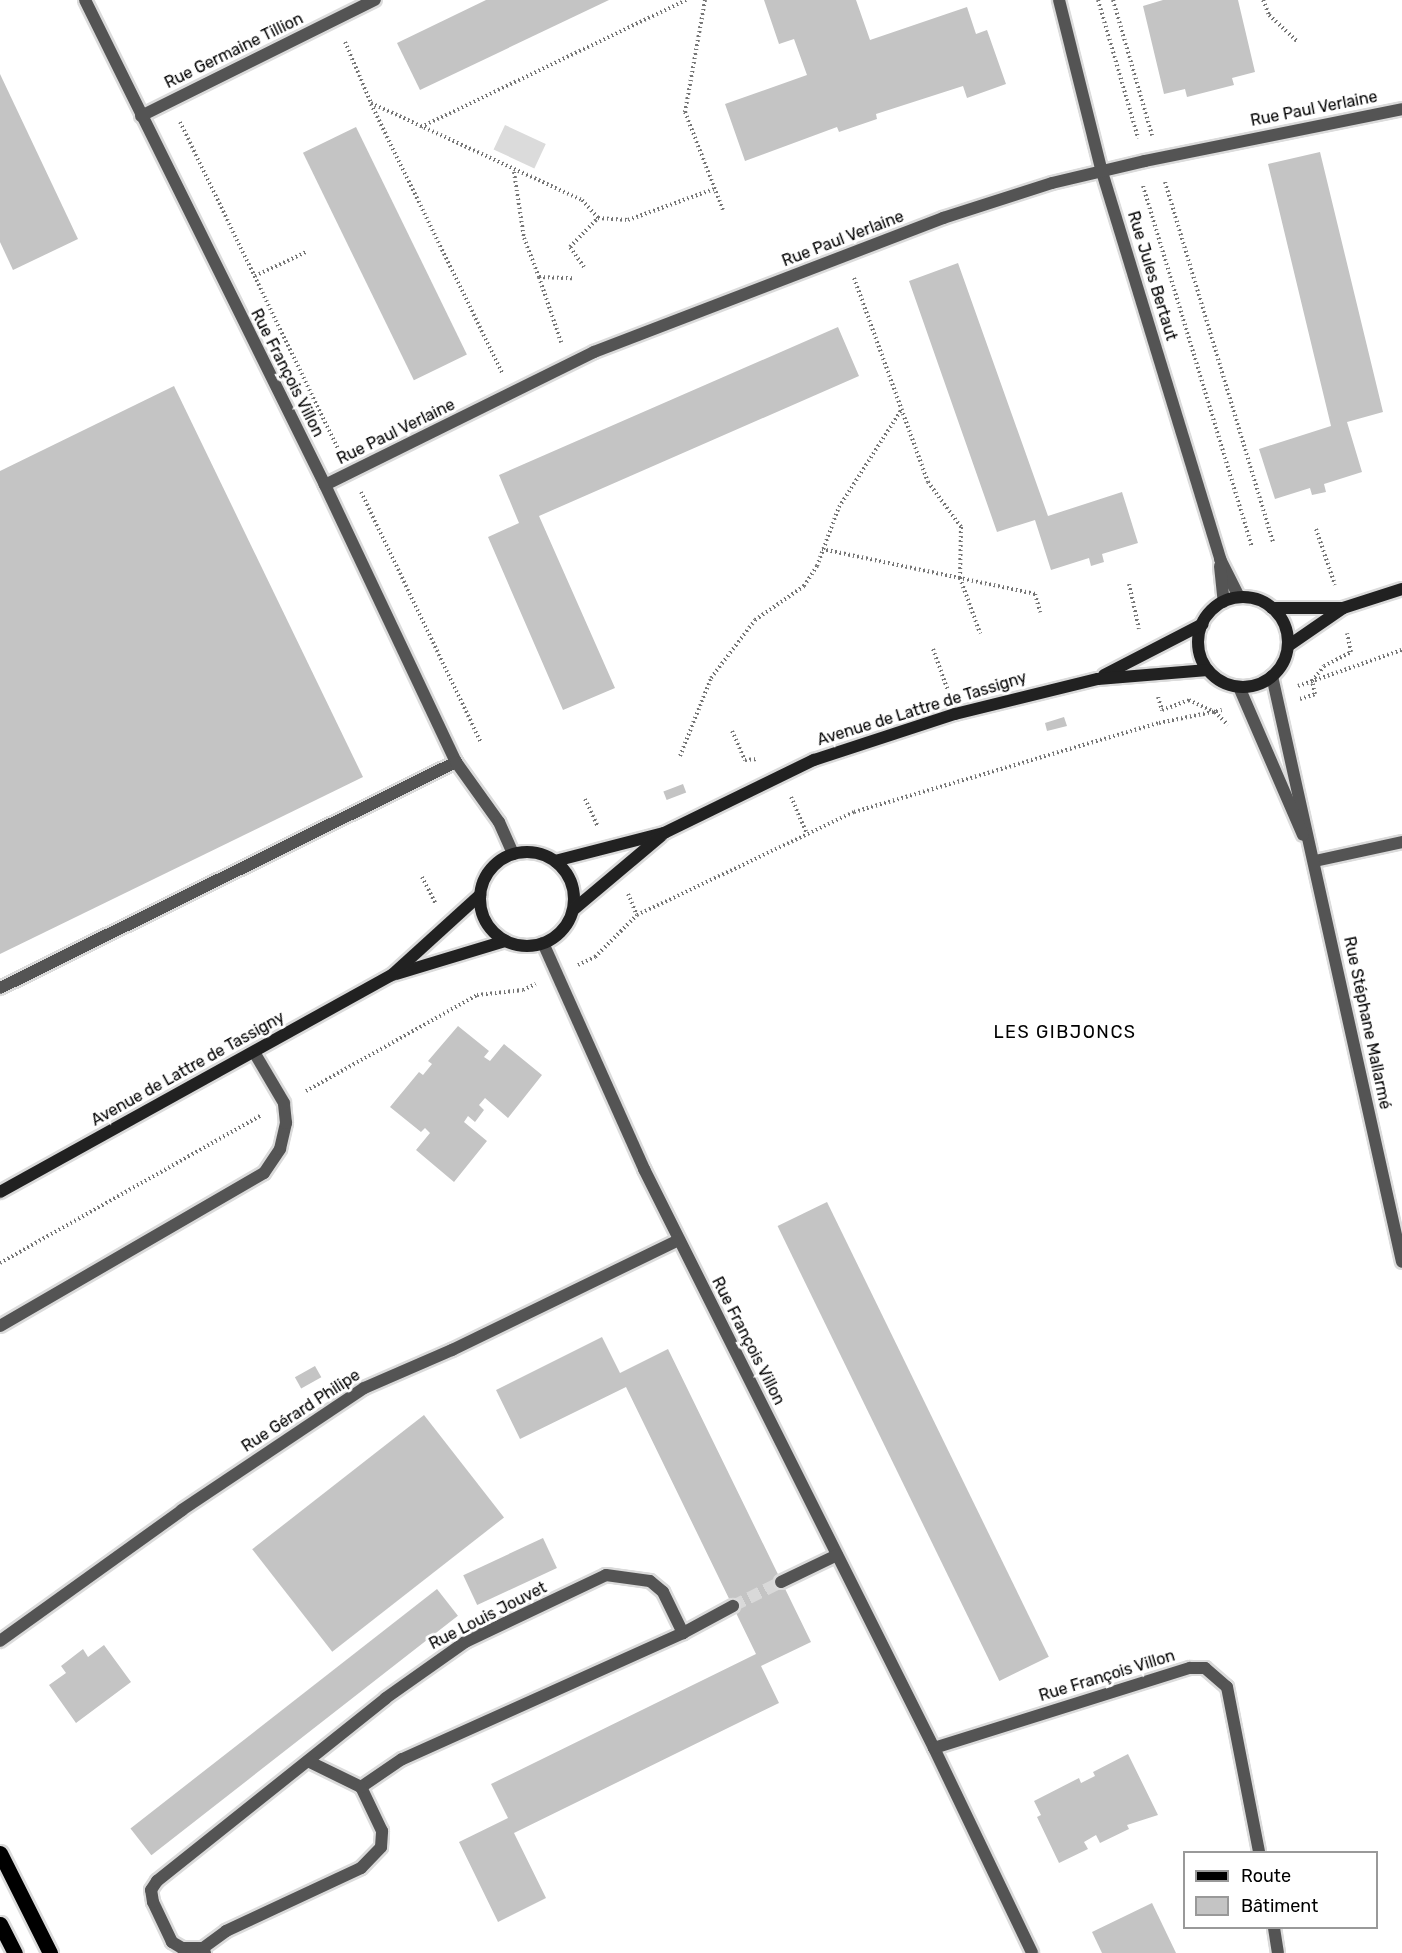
<!DOCTYPE html>
<html>
<head>
<meta charset="utf-8">
<style>
	body { margin:0 }
	#map { position:relative; width:1402px; height:1953px; overflow:hidden; background:#fff; font-family:Rubik,sans-serif }
	div>[style] { position:absolute }
	[style*='--x'] { left:calc(var(--x)*1px); top:calc(var(--y)*1px); width:calc(var(--w)*1px); rotate:calc(var(--a)*1deg) }
	.green>* { inset:0; background:#dbdbdb; transform-origin:0 0 }
	.building>* { inset:0; background:#c4c4c4; transform-origin:0 0 }
	.street-tunnel>* { height:12px; margin-top:-6px; transform-origin:0; background:repeating-linear-gradient(90deg,#d9d9d9 0 12px,transparent 0 18px) }
	.path>* { height:4px; margin-top:-2px; transform-origin:0; background:repeating-linear-gradient(90deg,#767676 0 1.5px,transparent 0 4.5px) }
	.roads { filter:drop-shadow(2px 0 #dbdbdb) drop-shadow(-2px 0 #dbdbdb) drop-shadow(0 2px #dbdbdb) drop-shadow(0 -2px #dbdbdb) }
	.lane>* { height:12px; margin:-6px; padding:0 6px; transform-origin:6px; border-radius:6px; background:#545454 }
	.street>* { height:12px; margin:-6px; padding:0 6px; transform-origin:6px; border-radius:6px; background:#545454 }
	.secondary>* { height:12px; margin:-6px; padding:0 6px; transform-origin:6px; border-radius:6px; background:#212121 }
	.secondary>.ring { margin:-6px; padding:0; box-sizing:content-box; background:none; border:12px solid #212121; border-radius:50% }
	.primary>* { height:15px; margin:-7.5px; padding:0 7.5px; transform-origin:7.5px; border-radius:7.5px; background:#000 }
	span { translate:-50% -50%; white-space:nowrap; text-align:center; line-height:1.15; -webkit-text-stroke:6px #fff; paint-order:stroke }
	.street-label { font-size:16px; color:#000 }
	.neighbourhood-label { font-size:18px; color:#000; letter-spacing:1.5px }
	.legend { position:absolute; left:1183px; top:1851px; width:195px; height:78px; box-sizing:border-box; background:#fff; border:2px solid #999; margin:0; padding:8px 10px; list-style:none; font-size:18px; color:#000 }
	.legend li { display:flex; align-items:center; gap:12px; height:30px }
	.legend b { width:30px; border:2px solid #999 }
</style>
</head>
<body>
<div id="map">
	<div class="green">
		<div style="left:505px;top:125px;width:45px;height:27px;rotate:25deg"></div>
	</div>
	<div class="building">
		<div style="clip-path:polygon(486px 0,609px 0,420px 90px,397px 43px)"></div>
		<div style="clip-path:polygon(764px 0,856px 0,870px 40px,967px 7px,976px 34px,987px 30px,1006px 84px,967px 98px,963px 86px,876px 114px,877px 119px,839px 132px,837px 127px,745px 161px,725px 104px,807px 75px,794px 39px,779px 44px)"></div>
		<div style="clip-path:polygon(1163px 0,1238px 0,1255px 72px,1232px 78px,1234px 85px,1187px 97px,1185px 89px,1164px 94px,1143px 6px)"></div>
		<div style="clip-path:polygon(0 74px,78px 239px,13px 270px,0 242px)"></div>
		<div style="left:356px;top:127px;width:253px;height:59px;rotate:64deg"></div>
		<div style="clip-path:polygon(1320px 152px,1383px 412px,1347px 422px,1362px 472px,1324px 484px,1326px 492px,1312px 495px,1310px 488px,1275px 499px,1259px 449px,1331px 426px,1268px 164px)"></div>
		<div style="clip-path:polygon(958px 263px,1048px 516px,1122px 492px,1138px 543px,1102px 554px,1104px 562px,1091px 566px,1089px 558px,1051px 570px,1035px 520px,997px 532px,909px 281px)"></div>
		<div style="clip-path:polygon(838px 327px,859px 376px,539px 516px,615px 688px,563px 710px,488px 537px,519px 523px,499px 475px)"></div>
		<div style="clip-path:polygon(174px 386px,363px 777px,0 954px,0 471px)"></div>
		<div style="clip-path:polygon(1064px 717px,1067px 726px,1047px 731px,1045px 723px)"></div>
		<div style="left:683px;top:784px;width:9px;height:21px;rotate:69deg"></div>
		<div style="clip-path:polygon(458px 1026px,489px 1051px,484px 1057px,490px 1061px,504px 1044px,542px 1075px,508px 1118px,485px 1098px,479px 1105px,484px 1110px,475px 1122px,468px 1116px,464px 1122px,487px 1141px,454px 1182px,416px 1150px,430px 1133px,425px 1128px,421px 1132px,390px 1107px,419px 1072px,423px 1075px,432px 1064px,428px 1061px)"></div>
		<div style="left:827px;top:1202px;width:506px;height:55px;rotate:64deg"></div>
		<div style="clip-path:polygon(602px 1337px,620px 1373px,668px 1349px,811px 1642px,761px 1666px,779px 1703px,514px 1833px,546px 1898px,498px 1922px,459px 1842px,508px 1818px,491px 1784px,756px 1654px,626px 1387px,520px 1439px,496px 1390px)"></div>
		<div style="left:315px;top:1366px;width:13px;height:23px;rotate:61deg"></div>
		<div style="left:424px;top:1415px;width:130px;height:218px;rotate:52deg"></div>
		<div style="left:543px;top:1538px;width:33px;height:88px;rotate:65deg"></div>
		<div style="left:437px;top:1589px;width:34px;height:389px;rotate:52deg"></div>
		<div style="clip-path:polygon(104px 1645px,131px 1682px,76px 1723px,49px 1685px,66px 1673px,61px 1666px,83px 1649px,88px 1657px)"></div>
		<div style="clip-path:polygon(1128px 1754px,1158px 1815px,1127px 1825px,1129px 1829px,1100px 1843px,1096px 1835px,1084px 1842px,1088px 1849px,1059px 1863px,1037px 1817px,1041px 1815px,1034px 1801px,1079px 1778px,1081px 1783px,1095px 1776px,1093px 1772px)"></div>
		<div style="clip-path:polygon(1152px 1903px,1176px 1953px,1102px 1953px,1092px 1932px)"></div>
	</div>
	<div class="street-tunnel">
		<div style="--x:733;--y:1606;--w:54;--a:-26.6"></div>
	</div>
	<div class="path">
		<div style="--x:705;--y:0;--w:114;--a:100.1"></div>
		<div style="--x:685;--y:112;--w:105;--a:68.8"></div>
		<div style="--x:1098;--y:0;--w:144;--a:73.8"></div>
		<div style="--x:1113;--y:0;--w:141;--a:73.9"></div>
		<div style="--x:1263;--y:0;--w:16;--a:68"></div>
		<div style="--x:1269;--y:15;--w:38;--a:43"></div>
		<div style="--x:345;--y:42;--w:66;--a:66.9"></div>
		<div style="--x:371;--y:103;--w:232;--a:24.7"></div>
		<div style="--x:582;--y:200;--w:24;--a:48"></div>
		<div style="--x:598;--y:218;--w:30;--a:4"></div>
		<div style="--x:628;--y:220;--w:91;--a:-19.8"></div>
		<div style="--x:371;--y:104;--w:299;--a:64"></div>
		<div style="--x:180;--y:122;--w:368;--a:64.2"></div>
		<div style="--x:421;--y:127;--w:294;--a:-25.6"></div>
		<div style="--x:514;--y:172;--w:67;--a:81.4"></div>
		<div style="--x:524;--y:238;--w:42;--a:69"></div>
		<div style="--x:539;--y:277;--w:33;--a:2"></div>
		<div style="--x:1165;--y:182;--w:376;--a:73.3"></div>
		<div style="--x:1143;--y:186;--w:377;--a:73.2"></div>
		<div style="--x:584;--y:267;--w:24;--a:-125"></div>
		<div style="--x:570;--y:247;--w:40;--a:-46"></div>
		<div style="--x:255;--y:276;--w:56;--a:-25.2"></div>
		<div style="--x:539;--y:277;--w:69;--a:71.3"></div>
		<div style="--x:854;--y:278;--w:217;--a:70.1"></div>
		<div style="--x:928;--y:482;--w:56;--a:53.7"></div>
		<div style="--x:961;--y:527;--w:51;--a:91.1"></div>
		<div style="--x:960;--y:578;--w:59;--a:70"></div>
		<div style="--x:361;--y:492;--w:277;--a:64.4"></div>
		<div style="--x:1316;--y:529;--w:59;--a:71.3"></div>
		<div style="--x:822;--y:549;--w:218;--a:11.9"></div>
		<div style="--x:1035;--y:594;--w:19;--a:74"></div>
		<div style="--x:1129;--y:584;--w:46;--a:77.5"></div>
		<div style="--x:933;--y:649;--w:45;--a:70.3"></div>
		<div style="--x:1298;--y:686;--w:110;--a:-19.1"></div>
		<div style="--x:1158;--y:697;--w:14;--a:73"></div>
		<div style="--x:1162;--y:710;--w:29;--a:-20"></div>
		<div style="--x:1189;--y:700;--w:29;--a:25"></div>
		<div style="--x:1215;--y:712;--w:18;--a:45"></div>
		<div style="--x:1300;--y:699;--w:16;--a:-18"></div>
		<div style="--x:1315;--y:694;--w:13;--a:-103"></div>
		<div style="--x:1312;--y:681;--w:19;--a:-51"></div>
		<div style="--x:1324;--y:666;--w:30;--a:-27"></div>
		<div style="--x:1351;--y:652;--w:19;--a:-102"></div>
		<div style="--x:732;--y:731;--w:32;--a:66"></div>
		<div style="--x:745;--y:760;--w:13;--a:-4"></div>
		<div style="--x:680;--y:756;--w:84;--a:-68.3"></div>
		<div style="--x:711;--y:678;--w:73;--a:-52.8"></div>
		<div style="--x:755;--y:620;--w:60;--a:-34.8"></div>
		<div style="--x:804;--y:586;--w:24;--a:-57"></div>
		<div style="--x:817;--y:566;--w:63;--a:-69.6"></div>
		<div style="--x:839;--y:507;--w:117;--a:-57.3"></div>
		<div style="--x:791;--y:797;--w:40;--a:66.6"></div>
		<div style="--x:585;--y:799;--w:31;--a:65"></div>
		<div style="--x:422;--y:877;--w:29;--a:63"></div>
		<div style="--x:628;--y:894;--w:23;--a:67"></div>
		<div style="--x:578;--y:965;--w:19;--a:-25"></div>
		<div style="--x:595;--y:957;--w:59;--a:-45"></div>
		<div style="--x:637;--y:915;--w:240;--a:-25.4"></div>
		<div style="--x:854;--y:812;--w:318;--a:-16.3"></div>
		<div style="--x:1159;--y:723;--w:64;--a:-11.7"></div>
		<div style="--x:306;--y:1091;--w:196;--a:-29.3"></div>
		<div style="--x:477;--y:995;--w:46;--a:-6.2"></div>
		<div style="--x:523;--y:990;--w:14;--a:-25"></div>
		<div style="--x:0;--y:1263;--w:299;--a:-29.5"></div>
	</div>
	<div class="roads">
		<div class="lane">
			<div style="--x:1315;--y:861;--w:89;--a:-12.3"></div>
			<div style="--x:0;--y:988;--w:509;--a:-26.36"></div>
			<div style="--x:0;--y:1326;--w:305;--a:-30.1"></div>
			<div style="--x:264;--y:1173;--w:29;--a:-56"></div>
			<div style="--x:280;--y:1149;--w:27;--a:-77"></div>
			<div style="--x:286;--y:1123;--w:20;--a:-96"></div>
			<div style="--x:284;--y:1103;--w:59;--a:-120.5"></div>
		</div>
		<div class="street">
			<div style="--x:85;--y:0;--w:541;--a:63.67"></div>
			<div style="--x:325;--y:485;--w:306;--a:64.7"></div>
			<div style="--x:456;--y:762;--w:74;--a:54.4"></div>
			<div style="--x:499;--y:822;--w:35;--a:66"></div>
			<div style="--x:1059;--y:0;--w:177;--a:76"></div>
			<div style="--x:1102;--y:172;--w:405;--a:73"></div>
			<div style="--x:1220;--y:559;--w:42;--a:63.4"></div>
			<div style="--x:141;--y:116;--w:261;--a:-26.4"></div>
			<div style="--x:325;--y:485;--w:300;--a:-26.3"></div>
			<div style="--x:594;--y:352;--w:374;--a:-21"></div>
			<div style="--x:943;--y:218;--w:114;--a:-17.8"></div>
			<div style="--x:1052;--y:183;--w:96;--a:-13.3"></div>
			<div style="--x:1145;--y:161;--w:262;--a:-11.4"></div>
			<div style="--x:1220;--y:566;--w:36;--a:84"></div>
			<div style="--x:1272;--y:676;--w:600;--a:77.49"></div>
			<div style="--x:1239;--y:687;--w:161;--a:66.6"></div>
			<div style="--x:543;--y:943;--w:248;--a:65.9"></div>
			<div style="--x:644;--y:1169;--w:648;--a:63.4"></div>
			<div style="--x:934;--y:1748;--w:227;--a:64.4"></div>
			<div style="--x:781;--y:1582;--w:62;--a:-25.7"></div>
			<div style="--x:683;--y:1633;--w:57;--a:-28.4"></div>
			<div style="--x:0;--y:1641;--w:224;--a:-35.7"></div>
			<div style="--x:182;--y:1510;--w:219;--a:-33.8"></div>
			<div style="--x:364;--y:1388;--w:96;--a:-23.4"></div>
			<div style="--x:452;--y:1350;--w:252;--a:-25.9"></div>
			<div style="--x:934;--y:1748;--w:268;--a:-17.4"></div>
			<div style="--x:1190;--y:1668;--w:15;--a:0"></div>
			<div style="--x:1205;--y:1668;--w:29;--a:41"></div>
			<div style="--x:1227;--y:1687;--w:168;--a:79"></div>
			<div style="--x:1274;--y:1928;--w:25;--a:81"></div>
			<div style="--x:203;--y:1948;--w:21;--a:180"></div>
			<div style="--x:182;--y:1948;--w:12;--a:-149"></div>
			<div style="--x:172;--y:1942;--w:44;--a:-115.4"></div>
			<div style="--x:153;--y:1902;--w:12;--a:-99"></div>
			<div style="--x:151;--y:1890;--w:11;--a:-56"></div>
			<div style="--x:157;--y:1881;--w:293;--a:-38.6"></div>
			<div style="--x:386;--y:1698;--w:97;--a:-35.3"></div>
			<div style="--x:465;--y:1642;--w:156;--a:-25.4"></div>
			<div style="--x:606;--y:1575;--w:44;--a:7.8"></div>
			<div style="--x:650;--y:1581;--w:17;--a:40"></div>
			<div style="--x:663;--y:1592;--w:46;--a:64"></div>
			<div style="--x:683;--y:1633;--w:308;--a:155.8"></div>
			<div style="--x:402;--y:1759;--w:50;--a:145.7"></div>
			<div style="--x:205;--y:1953;--w:5;--a:-112"></div>
			<div style="--x:203;--y:1948;--w:29;--a:-36"></div>
			<div style="--x:226;--y:1931;--w:149;--a:-25"></div>
			<div style="--x:361;--y:1868;--w:29;--a:-46"></div>
			<div style="--x:381;--y:1847;--w:16;--a:-86"></div>
			<div style="--x:382;--y:1831;--w:49;--a:-115.5"></div>
			<div style="--x:361;--y:1787;--w:59;--a:-153.9"></div>
		</div>
		<div class="secondary">
			<div class="ring" style="left:1198px;top:597px;width:78px;height:78px"></div>
			<div style="--x:1272;--y:608;--w:71;--a:0"></div>
			<div style="--x:1343;--y:608;--w:62;--a:-17.9"></div>
			<div style="--x:1288;--y:646;--w:67;--a:-34.6"></div>
			<div style="--x:1104;--y:675;--w:111;--a:-27.3"></div>
			<div class="ring" style="left:480px;top:852px;width:82px;height:82px"></div>
			<div style="--x:555;--y:861;--w:113;--a:-14.4"></div>
			<div style="--x:664;--y:833;--w:167;--a:-26"></div>
			<div style="--x:814;--y:760;--w:148;--a:-18.1"></div>
			<div style="--x:955;--y:714;--w:147;--a:-13.8"></div>
			<div style="--x:1098;--y:679;--w:110;--a:-4.7"></div>
			<div style="--x:573;--y:910;--w:115;--a:-40.1"></div>
			<div style="--x:396;--y:974;--w:114;--a:-16.8"></div>
			<div style="--x:0;--y:1192;--w:448;--a:-29"></div>
			<div style="--x:392;--y:975;--w:119;--a:-42.3"></div>
		</div>
		<div class="primary">
			<div style="--x:0;--y:1853;--w:112;--a:63.4"></div>
			<div style="--x:0;--y:1924;--w:33;--a:63"></div>
		</div>
	</div>
	<div class="street-label">
		<span style="left:234px;top:51px;rotate:-26deg">Rue Germaine Tillion</span>
		<span style="left:1314px;top:109px;rotate:-11deg">Rue Paul Verlaine</span>
		<span style="left:843px;top:239px;rotate:-21deg">Rue Paul Verlaine</span>
		<span style="left:1152px;top:276px;rotate:73deg">Rue Jules Bertaut</span>
		<span style="left:287px;top:373px;rotate:63deg">Rue François Villon</span>
		<span style="left:396px;top:432px;rotate:-26deg">Rue Paul Verlaine</span>
		<span style="left:922px;top:709px;rotate:-17deg">Avenue de Lattre de Tassigny</span>
		<span style="left:1367px;top:1023px;rotate:78deg">Rue Stéphane Mallarmé</span>
		<span style="left:188px;top:1069px;rotate:-29deg">Avenue de Lattre de Tassigny</span>
		<span style="left:748px;top:1341px;rotate:63deg">Rue François Villon</span>
		<span style="left:301px;top:1411px;rotate:-33deg">Rue Gérard Philipe</span>
		<span style="left:488px;top:1616px;rotate:-27deg">Rue Louis Jouvet</span>
		<span style="left:1107px;top:1676px;rotate:-17deg">Rue François Villon</span>
	</div>
	<div class="neighbourhood-label">
		<span style="left:1065px;top:1032px">LES GIBJONCS</span>
	</div>
	<ul class="legend">
	<li><b style="height:8px;background:#000"></b>Route</li>
	<li><b style="height:16px;background:#c4c4c4"></b>Bâtiment</li>
	</ul>
</div>
</body>
</html>
